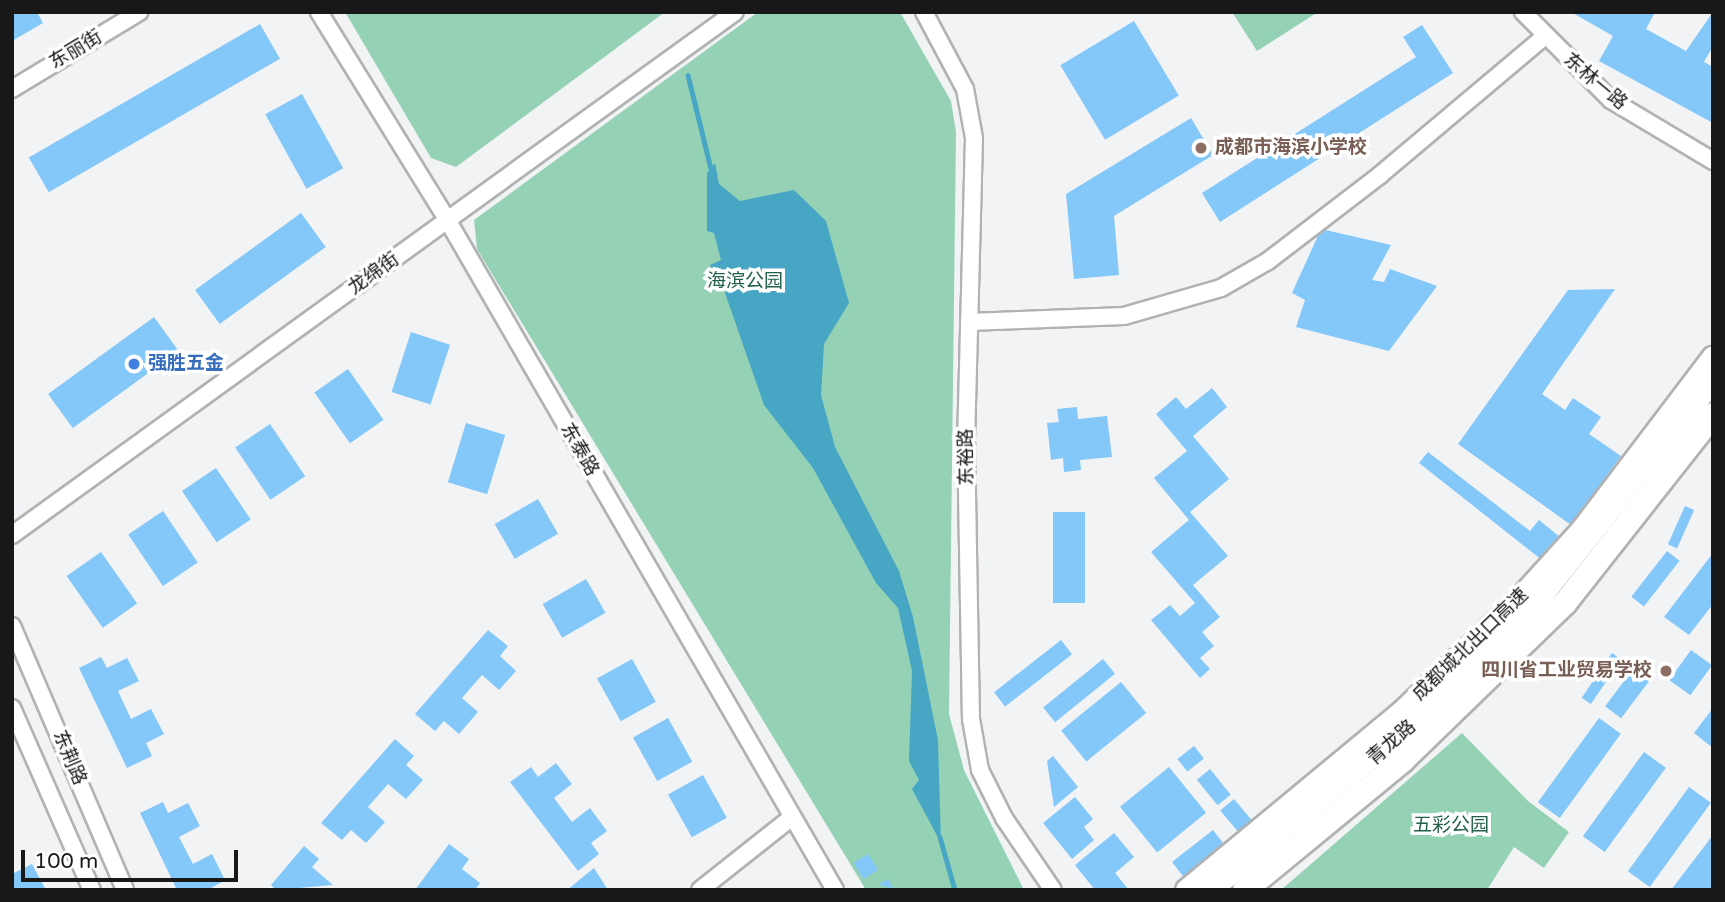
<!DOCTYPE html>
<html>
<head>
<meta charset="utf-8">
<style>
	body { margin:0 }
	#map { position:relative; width:1725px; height:902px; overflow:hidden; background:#f2f3f4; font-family:"Varela Round","Noto Sans SC",sans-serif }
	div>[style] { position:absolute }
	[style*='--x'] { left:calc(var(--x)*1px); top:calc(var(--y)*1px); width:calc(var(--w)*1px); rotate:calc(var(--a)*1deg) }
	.green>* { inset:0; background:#95d2b5 }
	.water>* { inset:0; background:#48a6c5 }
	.stream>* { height:4.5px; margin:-2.25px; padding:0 2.25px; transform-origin:2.25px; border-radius:2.25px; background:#48a6c5 }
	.building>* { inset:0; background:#84c7f9; transform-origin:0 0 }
	.roads { filter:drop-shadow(2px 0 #b1b2b3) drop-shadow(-2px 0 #b1b2b3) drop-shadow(0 2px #b1b2b3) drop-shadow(0 -2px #b1b2b3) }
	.minor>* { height:16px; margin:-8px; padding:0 8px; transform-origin:8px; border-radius:8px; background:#fff }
	.highway>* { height:23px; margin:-11.5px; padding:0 11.5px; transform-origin:11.5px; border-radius:11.5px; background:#fff }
	.dots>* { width:19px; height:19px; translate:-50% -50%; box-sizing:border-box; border:4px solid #fff; border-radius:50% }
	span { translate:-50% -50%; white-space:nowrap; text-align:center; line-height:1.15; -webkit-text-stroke:7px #fff; paint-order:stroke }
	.street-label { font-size:19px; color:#181819 }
	.education-label { font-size:19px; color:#785e54; font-weight:700 }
	.left { translate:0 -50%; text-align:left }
	.right { translate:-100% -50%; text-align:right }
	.park-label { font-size:19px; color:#236249 }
	.shop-label { font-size:19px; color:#366cbe; font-weight:700 }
	.frame { position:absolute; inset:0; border:14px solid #181819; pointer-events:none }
	.scale { position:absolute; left:21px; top:850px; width:217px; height:32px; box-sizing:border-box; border:4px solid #181819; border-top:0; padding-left:9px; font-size:21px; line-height:24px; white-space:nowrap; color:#181819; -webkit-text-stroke:5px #fff; paint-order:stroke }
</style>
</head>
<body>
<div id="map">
	<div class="green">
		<div style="clip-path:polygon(345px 12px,665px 12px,456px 167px,431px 158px)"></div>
		<div style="clip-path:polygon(758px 12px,900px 12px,951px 101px,956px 132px,949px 714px,964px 770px,1024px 890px,866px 890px,477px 249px,474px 220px)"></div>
		<div style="clip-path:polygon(1232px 12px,1318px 12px,1257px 51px)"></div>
		<div style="clip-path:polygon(1462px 733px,1528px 801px,1569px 832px,1544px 868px,1514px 847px,1487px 890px,1281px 890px)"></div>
	</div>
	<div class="water">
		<div style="clip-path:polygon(715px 163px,719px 184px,740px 201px,794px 190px,826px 221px,849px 303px,824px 344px,821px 395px,835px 447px,899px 571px,913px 617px,938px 740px,941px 843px,912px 789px,919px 780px,909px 761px,912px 671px,898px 608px,876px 583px,813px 468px,764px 405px,725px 293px,736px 274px,718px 278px,710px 265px,721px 260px,714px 233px,707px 231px,707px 173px)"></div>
	</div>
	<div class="stream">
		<div style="--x:688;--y:75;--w:101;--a:76.2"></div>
		<div style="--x:940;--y:837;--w:55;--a:74.2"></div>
	</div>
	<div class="building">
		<div style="clip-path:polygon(12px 12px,37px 12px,43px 23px,12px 41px)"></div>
		<div style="clip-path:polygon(1571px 12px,1655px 12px,1646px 29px,1686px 51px,1713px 12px,1713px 46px,1704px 62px,1713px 67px,1713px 123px,1599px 61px,1613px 36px)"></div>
		<div style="left:1134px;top:21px;width:87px;height:86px;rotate:59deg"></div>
		<div style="left:260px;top:24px;width:40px;height:267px;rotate:60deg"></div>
		<div style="clip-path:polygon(1422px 25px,1453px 73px,1220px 222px,1202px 193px,1416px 57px,1403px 37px)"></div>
		<div style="left:302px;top:94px;width:85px;height:42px;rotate:61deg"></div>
		<div style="clip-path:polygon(1191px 118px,1213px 155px,1114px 216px,1119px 275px,1074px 279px,1066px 194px)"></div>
		<div style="left:301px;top:213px;width:42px;height:131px;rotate:54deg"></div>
		<div style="clip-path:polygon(1321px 229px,1391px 245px,1372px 280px,1384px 282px,1390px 269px,1437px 286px,1389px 351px,1296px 327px,1305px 300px,1292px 293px)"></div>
		<div style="clip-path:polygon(1615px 289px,1542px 394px,1565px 410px,1573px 398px,1601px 417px,1589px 434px,1621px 456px,1571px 525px,1458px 444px,1568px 290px)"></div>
		<div style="left:154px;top:317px;width:42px;height:131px;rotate:54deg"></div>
		<div style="left:411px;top:332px;width:41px;height:63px;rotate:18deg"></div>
		<div style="left:348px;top:369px;width:62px;height:41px;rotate:55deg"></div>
		<div style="clip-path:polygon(1212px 388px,1227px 407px,1193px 436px,1229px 479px,1190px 512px,1228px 556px,1193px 585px,1220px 617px,1202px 632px,1214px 646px,1200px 658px,1210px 669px,1200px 678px,1151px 620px,1170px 605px,1180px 616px,1195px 603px,1151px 552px,1189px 520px,1154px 478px,1187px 451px,1156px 414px,1176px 397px,1186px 409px)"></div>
		<div style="clip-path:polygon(1077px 407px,1078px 419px,1107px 416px,1112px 457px,1080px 460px,1081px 470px,1064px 472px,1063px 458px,1051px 460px,1047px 423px,1059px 422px,1057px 409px)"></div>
		<div style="left:466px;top:423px;width:41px;height:62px;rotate:17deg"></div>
		<div style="left:270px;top:424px;width:63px;height:42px;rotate:56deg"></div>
		<div style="clip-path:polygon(1428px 452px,1530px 531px,1539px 520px,1560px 537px,1542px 560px,1419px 463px)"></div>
		<div style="left:216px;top:468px;width:62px;height:41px;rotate:56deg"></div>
		<div style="left:538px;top:499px;width:40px;height:50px;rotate:60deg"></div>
		<div style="left:1685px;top:506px;width:10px;height:42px;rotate:24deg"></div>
		<div style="left:163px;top:511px;width:62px;height:42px;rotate:56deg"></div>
		<div style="left:1053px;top:512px;width:32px;height:91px"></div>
		<div style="left:1667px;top:551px;width:16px;height:58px;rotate:38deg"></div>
		<div style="left:101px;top:552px;width:63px;height:42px;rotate:55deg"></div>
		<div style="clip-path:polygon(1713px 553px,1713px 604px,1689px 635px,1664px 617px)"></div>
		<div style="left:586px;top:579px;width:39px;height:50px;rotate:60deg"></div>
		<div style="clip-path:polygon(488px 630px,508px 646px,500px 656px,516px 671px,499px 690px,482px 675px,462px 698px,478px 712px,459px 734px,444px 721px,435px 731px,415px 714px)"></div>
		<div style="left:1061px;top:640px;width:18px;height:85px;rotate:52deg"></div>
		<div style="left:1691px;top:650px;width:26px;height:37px;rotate:36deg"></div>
		<div style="left:1612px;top:653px;width:11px;height:54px;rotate:34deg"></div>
		<div style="clip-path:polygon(101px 657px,107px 668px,127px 658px,139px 681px,118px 691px,131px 719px,151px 709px,164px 734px,146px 743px,152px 756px,127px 768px,79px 668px)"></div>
		<div style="left:632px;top:659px;width:49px;height:40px;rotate:61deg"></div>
		<div style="left:1103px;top:659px;width:19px;height:77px;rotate:51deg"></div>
		<div style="left:1637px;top:664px;width:20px;height:53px;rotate:37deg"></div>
		<div style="left:1121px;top:682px;width:40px;height:77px;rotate:51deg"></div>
		<div style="clip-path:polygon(1713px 708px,1713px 748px,1694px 733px)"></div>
		<div style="left:668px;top:718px;width:50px;height:40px;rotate:61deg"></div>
		<div style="left:1599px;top:718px;width:27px;height:104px;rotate:36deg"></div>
		<div style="clip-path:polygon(395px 739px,414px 756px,406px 765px,423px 780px,406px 799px,388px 784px,368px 807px,385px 822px,366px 843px,351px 830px,342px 840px,321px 823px)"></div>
		<div style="left:1194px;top:746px;width:16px;height:21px;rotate:52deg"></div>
		<div style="left:1644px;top:752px;width:27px;height:104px;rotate:36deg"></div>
		<div style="clip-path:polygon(1053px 756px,1078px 787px,1054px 807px,1047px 761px)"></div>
		<div style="clip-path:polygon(556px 763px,572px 784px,554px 798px,572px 822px,590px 808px,607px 831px,591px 843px,599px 854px,578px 871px,510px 782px,531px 767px,538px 777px)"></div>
		<div style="left:1169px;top:767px;width:59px;height:63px;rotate:51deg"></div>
		<div style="left:1210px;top:769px;width:33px;height:17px;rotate:51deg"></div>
		<div style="left:703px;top:775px;width:49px;height:40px;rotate:61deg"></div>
		<div style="left:1689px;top:787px;width:27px;height:104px;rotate:36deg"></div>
		<div style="clip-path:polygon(1075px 797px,1093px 819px,1084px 827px,1094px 840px,1072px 859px,1043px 823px)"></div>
		<div style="left:1234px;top:799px;width:33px;height:18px;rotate:50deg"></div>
		<div style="clip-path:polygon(163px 802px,168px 813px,188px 803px,200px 826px,179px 837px,193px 864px,212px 854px,225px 880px,208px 890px,177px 890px,140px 813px)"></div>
		<div style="left:1213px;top:830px;width:24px;height:52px;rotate:52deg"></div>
		<div style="clip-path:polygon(1114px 833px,1134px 857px,1115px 873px,1129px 890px,1095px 890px,1075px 865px)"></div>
		<div style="clip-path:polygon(1713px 835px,1713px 890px,1671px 890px)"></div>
		<div style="clip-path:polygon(449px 844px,469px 859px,462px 869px,480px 883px,475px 890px,415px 890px)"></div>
		<div style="clip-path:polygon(304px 846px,319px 859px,312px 867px,333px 885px,276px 890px,271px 885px)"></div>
		<div style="left:868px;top:854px;width:19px;height:17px;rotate:58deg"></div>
		<div style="clip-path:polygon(32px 864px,46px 890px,12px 890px,12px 874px)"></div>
		<div style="clip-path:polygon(594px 868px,608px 890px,567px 890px)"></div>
		<div style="clip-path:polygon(888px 879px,894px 890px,879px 884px)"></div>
	</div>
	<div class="roads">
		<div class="minor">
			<div style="--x:319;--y:12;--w:246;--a:58.3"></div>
			<div style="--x:448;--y:221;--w:773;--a:59.95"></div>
			<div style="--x:924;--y:12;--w:87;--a:62"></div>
			<div style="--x:965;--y:89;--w:50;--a:79.6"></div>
			<div style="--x:974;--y:138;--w:297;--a:91.5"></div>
			<div style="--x:966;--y:435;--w:284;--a:89"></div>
			<div style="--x:971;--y:719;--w:52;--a:80"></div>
			<div style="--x:980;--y:770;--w:54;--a:63.4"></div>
			<div style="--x:1004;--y:818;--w:87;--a:55.8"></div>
			<div style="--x:1523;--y:12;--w:124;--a:45"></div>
			<div style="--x:1611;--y:100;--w:119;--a:30.9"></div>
			<div style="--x:12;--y:89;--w:149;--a:-31.2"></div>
			<div style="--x:969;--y:322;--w:155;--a:-2.2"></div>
			<div style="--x:1124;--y:316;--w:101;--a:-16.1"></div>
			<div style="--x:1221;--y:288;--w:54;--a:-29.9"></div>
			<div style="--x:1268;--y:261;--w:141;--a:-37.5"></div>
			<div style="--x:1380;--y:175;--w:214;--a:-40.1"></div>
			<div style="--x:12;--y:535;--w:892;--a:-35.88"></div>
			<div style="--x:12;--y:626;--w:287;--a:66.8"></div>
			<div style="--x:12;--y:708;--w:199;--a:66.3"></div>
			<div style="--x:700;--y:890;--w:116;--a:-38.4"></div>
			<div style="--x:1215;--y:890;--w:244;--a:-39.5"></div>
			<div style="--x:1403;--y:735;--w:194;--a:-44.2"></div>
			<div style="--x:1542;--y:600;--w:275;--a:-51.5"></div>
		</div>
		<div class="highway">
			<div style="--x:1187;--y:890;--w:279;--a:-39.6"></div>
			<div style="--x:1402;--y:712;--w:158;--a:-43.7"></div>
			<div style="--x:1516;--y:603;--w:100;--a:-47.8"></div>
			<div style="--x:1583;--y:529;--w:215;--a:-52.8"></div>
			<div style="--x:1244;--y:890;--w:205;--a:-39.4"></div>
			<div style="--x:1402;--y:760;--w:227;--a:-44.1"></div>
			<div style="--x:1565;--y:602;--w:239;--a:-51.8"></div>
		</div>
	</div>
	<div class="dots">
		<div style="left:1201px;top:148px;background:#8d6e63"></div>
		<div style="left:134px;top:364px;background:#3f7fe0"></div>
		<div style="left:1666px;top:671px;background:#8d6e63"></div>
	</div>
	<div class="street-label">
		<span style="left:76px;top:50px;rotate:-31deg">东丽街</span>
		<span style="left:1595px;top:82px;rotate:40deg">东林一路</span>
		<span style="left:374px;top:274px;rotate:-36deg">龙绵街</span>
		<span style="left:579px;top:450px;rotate:60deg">东泰路</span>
		<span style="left:967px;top:457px;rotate:-91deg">东裕路</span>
		<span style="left:1471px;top:645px;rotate:-44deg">成都城北出口高速</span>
		<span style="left:1392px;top:743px;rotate:-41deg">青龙路</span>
		<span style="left:69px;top:758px;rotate:67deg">东荆路</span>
	</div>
	<div class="education-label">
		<span class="left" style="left:1215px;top:148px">成都市海滨小学校</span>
		<span class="right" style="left:1652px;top:671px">四川省工业贸易学校</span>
	</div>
	<div class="park-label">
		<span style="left:745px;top:282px">海滨公园</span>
		<span style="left:1451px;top:826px">五彩公园</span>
	</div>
	<div class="shop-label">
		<span class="left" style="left:148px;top:364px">强胜五金</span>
	</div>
	<div class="frame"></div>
	<div class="scale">100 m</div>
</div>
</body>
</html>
